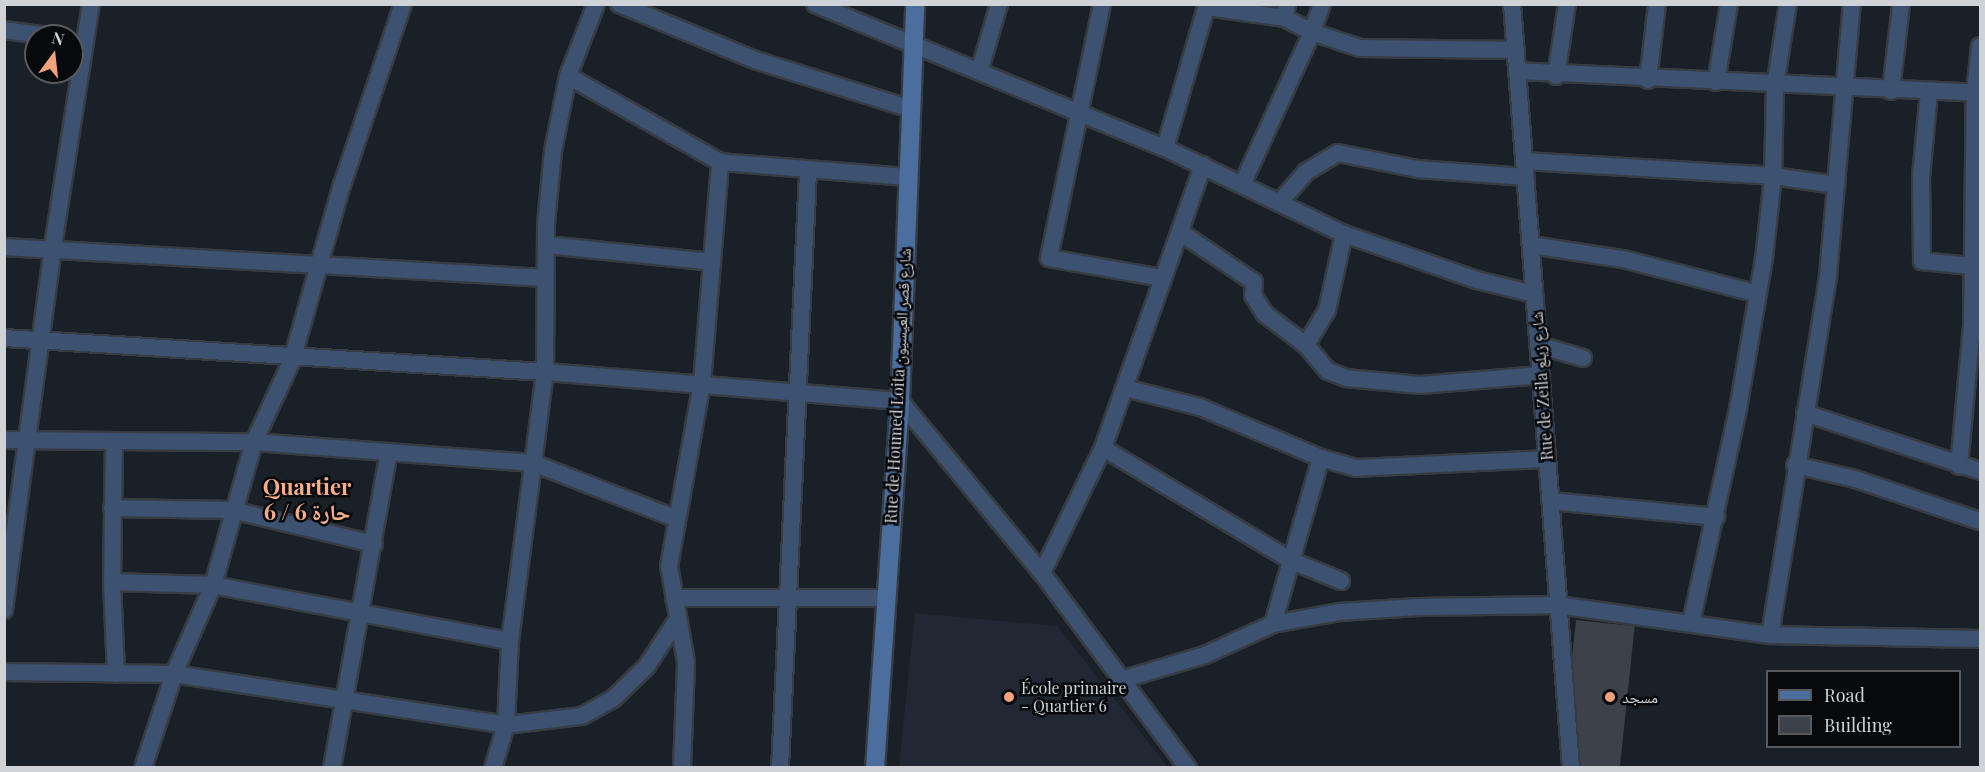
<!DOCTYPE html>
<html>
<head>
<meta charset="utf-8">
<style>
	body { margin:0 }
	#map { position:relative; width:1985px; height:772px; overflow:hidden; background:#1a2027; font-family:"Playfair Display","Noto Naskh Arabic",serif }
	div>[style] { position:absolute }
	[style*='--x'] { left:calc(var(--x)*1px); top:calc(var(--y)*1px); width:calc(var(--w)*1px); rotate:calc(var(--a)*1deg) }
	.built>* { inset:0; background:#212834 }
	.building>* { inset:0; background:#3d424a; transform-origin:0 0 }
	.roads { filter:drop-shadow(2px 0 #373c43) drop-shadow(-2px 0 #373c43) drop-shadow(0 2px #373c43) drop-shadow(0 -2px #373c43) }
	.street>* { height:16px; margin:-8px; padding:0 8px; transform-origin:8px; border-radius:8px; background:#3c5270 }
	.secondary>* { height:18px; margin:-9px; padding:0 9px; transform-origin:9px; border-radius:9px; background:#4b6e9e }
	.dots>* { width:16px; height:16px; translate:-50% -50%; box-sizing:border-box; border:3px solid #07090c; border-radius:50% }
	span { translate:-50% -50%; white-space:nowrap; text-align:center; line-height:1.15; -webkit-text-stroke:5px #07090c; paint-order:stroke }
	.street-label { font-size:16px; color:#cfd2d7 }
	.poi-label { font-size:16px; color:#cfd2d7 }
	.left { translate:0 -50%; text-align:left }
	.district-label { font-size:22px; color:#f8ae8a; font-weight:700 }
	.frame { position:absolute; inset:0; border:6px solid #cfd2d7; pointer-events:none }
	.legend { position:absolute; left:1766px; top:670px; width:195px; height:78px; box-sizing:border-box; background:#07090c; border:2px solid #57595d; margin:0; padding:8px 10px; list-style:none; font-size:18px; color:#cfd2d7 }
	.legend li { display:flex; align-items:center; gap:12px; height:30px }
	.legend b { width:30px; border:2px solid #57595d }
	.north { position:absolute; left:24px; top:24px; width:60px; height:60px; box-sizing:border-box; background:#07090c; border:2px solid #57595d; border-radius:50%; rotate:15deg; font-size:16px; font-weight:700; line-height:24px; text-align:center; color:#cfd2d7 }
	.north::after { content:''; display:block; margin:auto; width:21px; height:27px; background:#f1a17b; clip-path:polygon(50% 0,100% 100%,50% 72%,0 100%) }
</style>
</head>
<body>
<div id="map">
	<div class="built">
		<div style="clip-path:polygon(915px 613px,1057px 626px,1168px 767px,899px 767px)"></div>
	</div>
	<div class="building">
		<div style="left:1576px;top:620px;width:59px;height:148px;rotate:6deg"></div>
	</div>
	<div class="roads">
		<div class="street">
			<div style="--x:619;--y:4;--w:147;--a:22.4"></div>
			<div style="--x:755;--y:60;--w:164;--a:17.4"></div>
			<div style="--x:815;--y:4;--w:378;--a:22.4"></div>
			<div style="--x:1165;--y:148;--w:199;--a:25.7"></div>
			<div style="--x:1344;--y:234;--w:141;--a:19.1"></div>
			<div style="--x:1477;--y:280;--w:59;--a:13.8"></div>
			<div style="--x:1102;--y:4;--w:259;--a:101.8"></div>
			<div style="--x:1049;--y:258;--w:116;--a:10"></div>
			<div style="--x:1322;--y:4;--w:30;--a:110"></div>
			<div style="--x:1312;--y:32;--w:51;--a:18.4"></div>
			<div style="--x:1360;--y:48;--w:156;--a:0.7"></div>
			<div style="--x:1512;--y:4;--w:766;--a:85.58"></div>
			<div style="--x:1207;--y:7;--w:79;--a:8"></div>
			<div style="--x:4;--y:30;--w:43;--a:7.9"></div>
			<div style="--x:980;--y:69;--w:68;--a:-73.7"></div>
			<div style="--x:1517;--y:71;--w:464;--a:2.7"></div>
			<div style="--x:568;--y:76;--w:175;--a:29.5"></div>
			<div style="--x:720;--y:162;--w:189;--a:4.6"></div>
			<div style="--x:1556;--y:76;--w:73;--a:-81.3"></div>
			<div style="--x:1648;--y:80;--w:77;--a:-83.2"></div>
			<div style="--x:1716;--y:82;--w:79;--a:-80.5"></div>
			<div style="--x:1891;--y:91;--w:88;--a:-83.4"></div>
			<div style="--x:1929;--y:92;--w:84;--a:95.4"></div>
			<div style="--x:1921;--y:176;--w:85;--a:89.3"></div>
			<div style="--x:1922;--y:261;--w:58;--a:5.9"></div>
			<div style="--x:1165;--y:148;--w:150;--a:-73.7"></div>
			<div style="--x:1524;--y:161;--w:249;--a:3.4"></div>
			<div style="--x:1773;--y:176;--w:64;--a:8.1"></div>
			<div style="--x:1242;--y:185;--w:168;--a:-65.4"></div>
			<div style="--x:1312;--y:32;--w:30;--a:-153"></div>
			<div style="--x:1285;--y:18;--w:14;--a:-82"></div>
			<div style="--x:1280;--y:202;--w:40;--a:-49"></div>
			<div style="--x:1306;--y:172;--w:37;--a:-31"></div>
			<div style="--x:1338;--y:153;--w:81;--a:11.4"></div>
			<div style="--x:1417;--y:169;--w:109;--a:4.2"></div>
			<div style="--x:1180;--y:232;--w:89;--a:34"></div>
			<div style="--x:1254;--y:282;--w:13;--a:94"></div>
			<div style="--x:1253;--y:295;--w:22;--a:58"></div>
			<div style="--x:1265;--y:314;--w:51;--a:37.1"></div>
			<div style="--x:1306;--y:345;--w:34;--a:50"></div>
			<div style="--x:1328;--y:371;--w:19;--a:21"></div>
			<div style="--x:1346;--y:378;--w:74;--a:5.4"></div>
			<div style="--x:1420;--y:385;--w:121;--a:-4.7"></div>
			<div style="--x:546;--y:245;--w:167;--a:5.8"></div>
			<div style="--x:1531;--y:245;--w:93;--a:8.7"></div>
			<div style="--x:1623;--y:259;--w:139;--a:14.5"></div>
			<div style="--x:4;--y:247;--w:542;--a:3.28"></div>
			<div style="--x:4;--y:338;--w:542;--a:3.6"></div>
			<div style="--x:545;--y:372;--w:356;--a:4.7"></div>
			<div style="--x:900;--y:401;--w:223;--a:50.5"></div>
			<div style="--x:1042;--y:573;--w:244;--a:53.2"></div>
			<div style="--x:1306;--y:345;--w:41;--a:-59"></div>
			<div style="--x:1327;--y:310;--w:78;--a:-77.4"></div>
			<div style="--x:1539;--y:345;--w:46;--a:16.5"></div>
			<div style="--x:1125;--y:388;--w:77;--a:14.2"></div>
			<div style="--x:1200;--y:407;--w:131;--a:22.9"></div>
			<div style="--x:1321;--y:458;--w:36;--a:16"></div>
			<div style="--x:1356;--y:468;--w:191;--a:-2.7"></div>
			<div style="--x:1805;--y:413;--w:184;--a:18.3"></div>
			<div style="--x:4;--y:440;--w:250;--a:0.5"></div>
			<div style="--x:254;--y:442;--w:280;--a:4.3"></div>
			<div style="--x:533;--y:463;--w:152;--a:21.2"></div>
			<div style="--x:114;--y:441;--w:141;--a:90.8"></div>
			<div style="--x:112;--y:582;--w:92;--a:87.5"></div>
			<div style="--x:1103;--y:448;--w:220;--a:30.9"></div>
			<div style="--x:1292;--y:561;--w:53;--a:22.2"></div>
			<div style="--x:1795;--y:465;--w:62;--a:13.1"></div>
			<div style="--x:1855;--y:479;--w:132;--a:18.6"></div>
			<div style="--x:1959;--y:466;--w:142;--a:-84.7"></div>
			<div style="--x:1972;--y:325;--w:233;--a:-89.3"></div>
			<div style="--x:1975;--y:92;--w:46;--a:-83.8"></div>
			<div style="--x:1551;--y:501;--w:166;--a:5.5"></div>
			<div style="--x:112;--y:508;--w:120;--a:1"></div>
			<div style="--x:232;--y:510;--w:146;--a:13.5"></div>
			<div style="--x:1042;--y:573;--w:139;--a:-64"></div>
			<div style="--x:1103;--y:448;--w:300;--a:-70.5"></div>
			<div style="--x:112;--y:582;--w:101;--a:1.7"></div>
			<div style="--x:213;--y:585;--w:302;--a:10.7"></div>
			<div style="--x:674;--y:598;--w:212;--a:0"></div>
			<div style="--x:4;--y:610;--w:367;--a:-82.3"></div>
			<div style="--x:53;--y:246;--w:245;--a:-81.1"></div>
			<div style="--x:1691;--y:623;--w:219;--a:-77.6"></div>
			<div style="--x:1738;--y:409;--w:152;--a:-80.2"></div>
			<div style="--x:1764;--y:259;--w:83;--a:-83.8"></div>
			<div style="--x:1773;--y:176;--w:90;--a:-88.7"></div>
			<div style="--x:1775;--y:86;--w:83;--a:-81"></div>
			<div style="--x:1273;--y:624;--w:173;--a:-73.9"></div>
			<div style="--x:1770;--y:635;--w:364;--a:-80.8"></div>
			<div style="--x:1828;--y:276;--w:273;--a:-85"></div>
			<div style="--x:4;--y:672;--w:170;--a:0.7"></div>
			<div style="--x:174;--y:674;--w:336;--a:8.7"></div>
			<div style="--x:506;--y:725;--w:77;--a:-6.8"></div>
			<div style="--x:582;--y:716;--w:35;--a:-29"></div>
			<div style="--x:613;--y:699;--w:47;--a:-44.1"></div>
			<div style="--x:647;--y:666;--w:55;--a:-56.9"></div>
			<div style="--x:1121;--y:680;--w:88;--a:-16.6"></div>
			<div style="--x:1205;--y:655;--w:75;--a:-24.5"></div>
			<div style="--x:1273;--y:624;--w:67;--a:-10.3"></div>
			<div style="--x:1339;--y:612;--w:79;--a:-3.6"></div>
			<div style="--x:1418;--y:607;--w:140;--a:-0.8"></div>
			<div style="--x:1558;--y:605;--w:214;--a:8.1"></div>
			<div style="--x:1770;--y:635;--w:210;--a:1.1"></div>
			<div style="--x:143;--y:768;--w:99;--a:-71.7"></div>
			<div style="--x:174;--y:674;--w:97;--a:-66.3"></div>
			<div style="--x:213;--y:585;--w:149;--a:-74"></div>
			<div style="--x:254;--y:442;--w:90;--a:-65.1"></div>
			<div style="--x:292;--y:360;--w:182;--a:-74.1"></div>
			<div style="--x:342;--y:185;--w:191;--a:-71.4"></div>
			<div style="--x:332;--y:768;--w:321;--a:-79.8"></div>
			<div style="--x:493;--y:768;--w:45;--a:-73.2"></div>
			<div style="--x:506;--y:725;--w:84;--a:-87.3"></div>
			<div style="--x:510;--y:641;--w:271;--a:-82.6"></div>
			<div style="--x:545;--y:372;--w:148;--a:-89.6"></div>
			<div style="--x:546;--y:224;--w:73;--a:-84.5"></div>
			<div style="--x:553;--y:151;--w:76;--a:-78.7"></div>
			<div style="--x:568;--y:76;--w:77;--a:-68.7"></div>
			<div style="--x:682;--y:768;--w:106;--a:-87.8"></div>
			<div style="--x:686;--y:662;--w:97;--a:-100"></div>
			<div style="--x:669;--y:566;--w:186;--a:-79.8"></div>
			<div style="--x:702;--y:383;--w:222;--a:-85.3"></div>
			<div style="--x:780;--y:768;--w:597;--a:-87.31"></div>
		</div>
		<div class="secondary">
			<div style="--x:875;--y:768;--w:368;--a:-86.1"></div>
			<div style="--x:900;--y:401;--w:397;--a:-87.8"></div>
		</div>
	</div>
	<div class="dots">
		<div style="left:1009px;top:697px;background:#f1a17b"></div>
		<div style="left:1610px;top:697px;background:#f1a17b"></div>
	</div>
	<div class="street-label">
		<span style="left:898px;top:386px;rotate:-87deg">Rue de Houmed Loita شارع قصر العيسيون</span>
		<span style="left:1542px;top:386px;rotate:-94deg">Rue de Zeila شارع زيلع</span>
	</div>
	<div class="poi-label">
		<span class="left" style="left:1021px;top:697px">École primaire<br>- Quartier 6</span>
		<span class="left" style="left:1622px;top:697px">مسجد</span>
	</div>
	<div class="district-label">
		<span style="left:307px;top:499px">Quartier<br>6 / حارة 6</span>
	</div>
	<div class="frame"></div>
	<ul class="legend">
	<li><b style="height:8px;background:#4b6e9e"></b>Road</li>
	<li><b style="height:16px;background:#3d424a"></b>Building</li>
	</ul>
	<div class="north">N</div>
</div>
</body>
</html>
